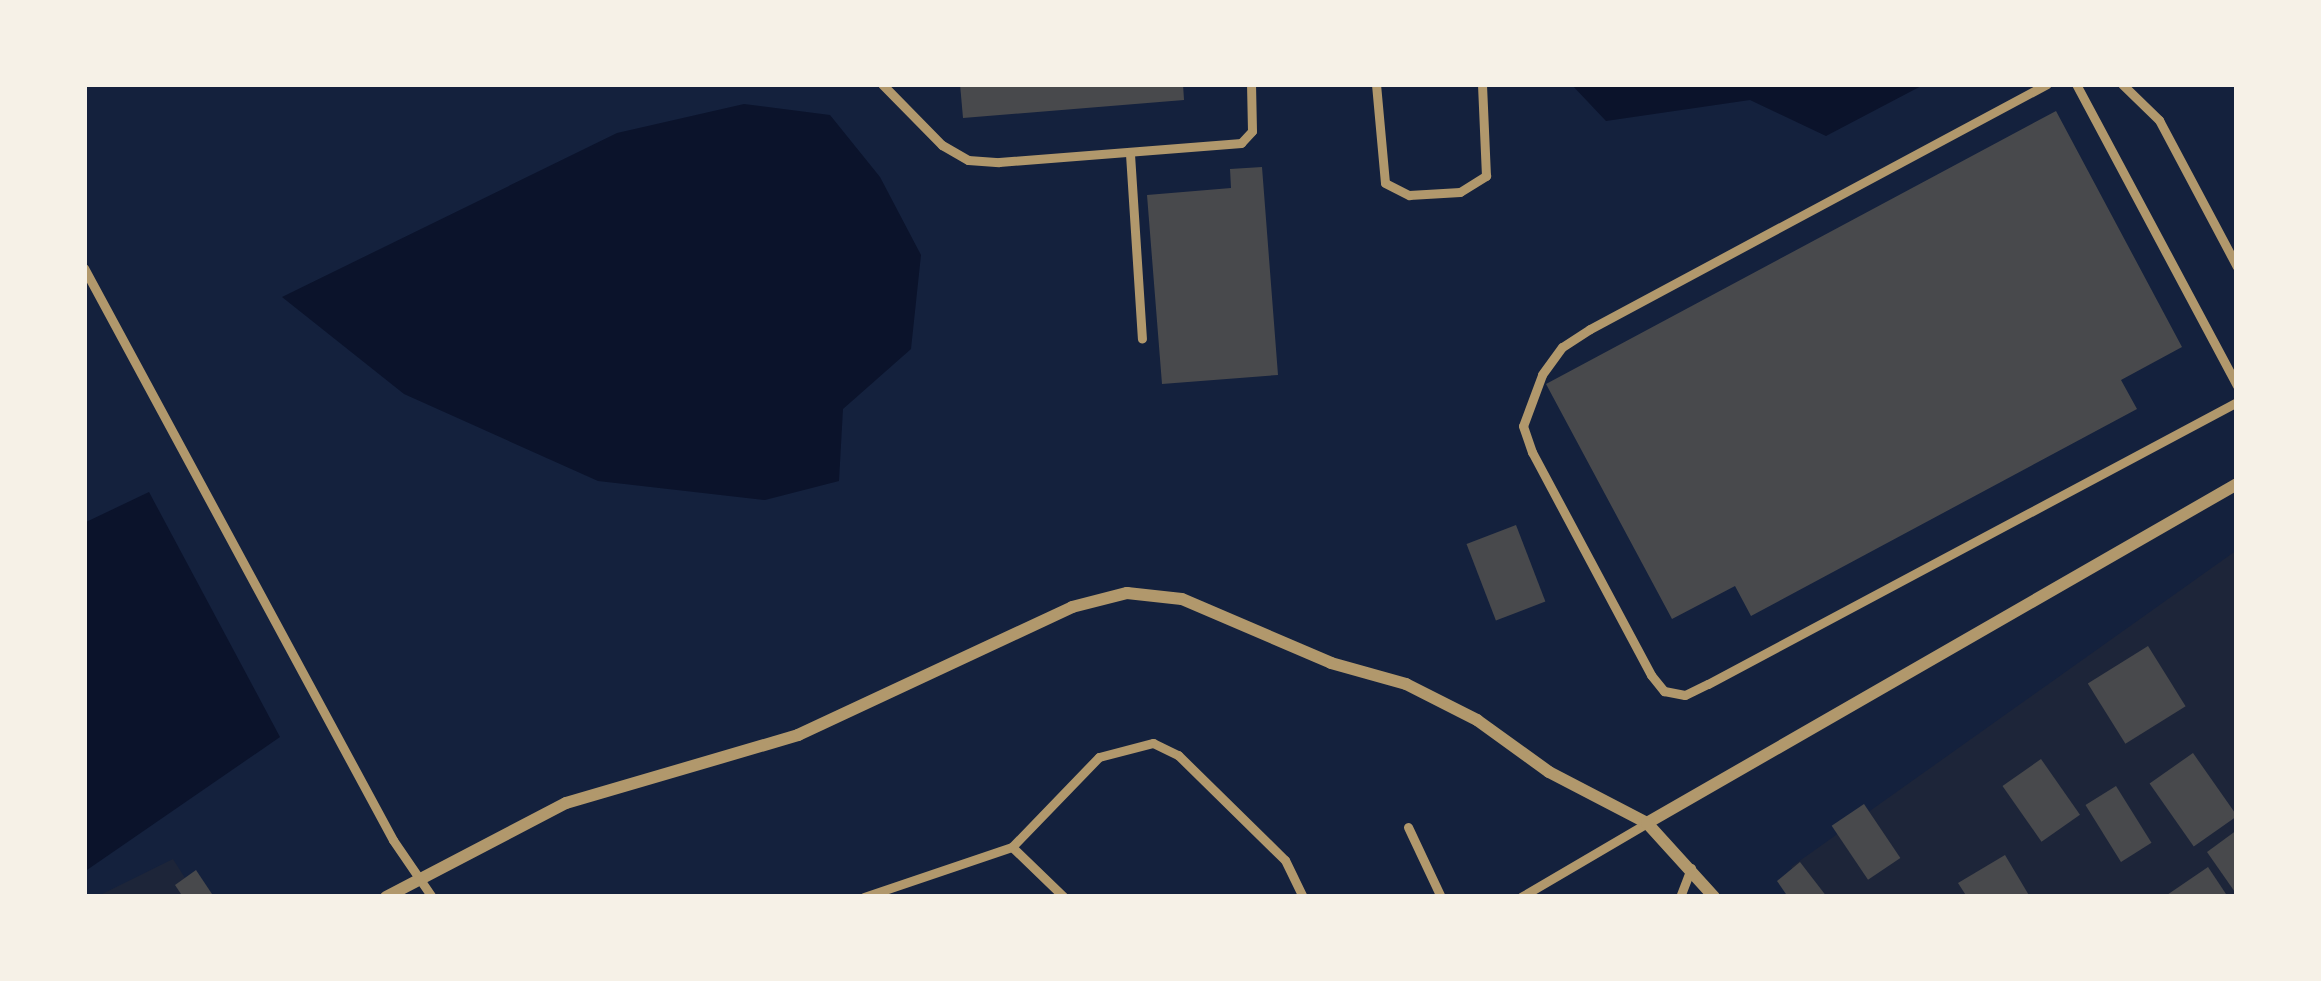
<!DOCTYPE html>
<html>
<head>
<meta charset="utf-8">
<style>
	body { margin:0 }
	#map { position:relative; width:2321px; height:981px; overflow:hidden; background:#14213d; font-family:"Fira Sans",sans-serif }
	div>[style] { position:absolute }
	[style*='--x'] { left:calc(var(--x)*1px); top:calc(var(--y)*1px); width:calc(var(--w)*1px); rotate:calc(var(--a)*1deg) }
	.green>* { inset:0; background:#1d2539 }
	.water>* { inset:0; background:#0b132b }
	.building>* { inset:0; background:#48494c; transform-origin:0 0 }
	.service>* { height:9px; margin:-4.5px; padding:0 4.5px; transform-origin:4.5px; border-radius:4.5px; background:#b1986c }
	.minor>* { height:12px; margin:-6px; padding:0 6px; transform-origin:6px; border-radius:6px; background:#b1986c }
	span { translate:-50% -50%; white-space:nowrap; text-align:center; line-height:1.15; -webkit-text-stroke:12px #f6f1e7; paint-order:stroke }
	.frame { position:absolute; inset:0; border:87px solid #f6f1e7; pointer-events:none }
</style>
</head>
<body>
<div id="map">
	<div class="green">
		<div style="clip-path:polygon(2237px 550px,2237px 897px,1814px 897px,1791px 867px)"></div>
		<div style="clip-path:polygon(173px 859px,197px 897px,96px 897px)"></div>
	</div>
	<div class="water">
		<div style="clip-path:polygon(1571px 84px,1925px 84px,1826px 136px,1750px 100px,1606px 121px)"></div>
		<div style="clip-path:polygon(744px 104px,830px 115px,880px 177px,921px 255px,911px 349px,843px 409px,839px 481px,765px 500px,598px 481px,404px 394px,282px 297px,617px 133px)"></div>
		<div style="clip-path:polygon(149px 492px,280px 737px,84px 872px,84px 523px)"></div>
	</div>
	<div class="building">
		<div style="clip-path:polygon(960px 84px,1183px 84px,1184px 100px,963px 118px)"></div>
		<div style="clip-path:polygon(2056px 111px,2182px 347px,2121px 380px,2137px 409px,1751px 616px,1735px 586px,1672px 619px,1546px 384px)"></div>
		<div style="clip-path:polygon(1262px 167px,1278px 375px,1162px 384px,1147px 195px,1231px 188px,1230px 169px)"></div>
		<div style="left:1516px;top:525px;width:82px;height:53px;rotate:69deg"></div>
		<div style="left:2148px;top:646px;width:71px;height:71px;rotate:58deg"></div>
		<div style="left:2193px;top:753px;width:77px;height:53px;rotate:55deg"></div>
		<div style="left:2041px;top:759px;width:68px;height:47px;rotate:55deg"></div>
		<div style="left:2116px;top:786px;width:67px;height:36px;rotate:58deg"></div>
		<div style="left:1864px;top:804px;width:65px;height:39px;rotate:56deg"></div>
		<div style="clip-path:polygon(2237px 830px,2237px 895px,2207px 852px)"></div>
		<div style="clip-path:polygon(2005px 855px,2030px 897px,1967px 897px,1958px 883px)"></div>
		<div style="clip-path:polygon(1800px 862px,1827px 897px,1788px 897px,1777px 881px)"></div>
		<div style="clip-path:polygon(2208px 867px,2228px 897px,2164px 897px)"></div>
		<div style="clip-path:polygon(196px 870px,214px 897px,183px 897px,175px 885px)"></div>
	</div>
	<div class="service">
		<div style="--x:882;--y:84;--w:86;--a:45.5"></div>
		<div style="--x:942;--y:145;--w:30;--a:30"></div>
		<div style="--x:968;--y:160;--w:31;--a:4"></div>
		<div style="--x:999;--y:162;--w:243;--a:-4.5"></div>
		<div style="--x:1241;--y:143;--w:16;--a:-47"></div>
		<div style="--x:1252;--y:131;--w:47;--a:-91.2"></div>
		<div style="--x:1376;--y:84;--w:99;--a:84.8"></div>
		<div style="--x:1385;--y:183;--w:27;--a:27"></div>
		<div style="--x:1409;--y:195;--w:51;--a:-3.4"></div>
		<div style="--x:1460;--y:192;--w:31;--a:-32"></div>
		<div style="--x:1486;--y:176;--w:92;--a:-92.5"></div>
		<div style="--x:2047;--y:84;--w:519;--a:151.8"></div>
		<div style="--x:1590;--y:329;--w:33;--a:147"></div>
		<div style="--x:1562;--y:347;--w:34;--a:126"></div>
		<div style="--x:1542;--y:375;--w:54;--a:110.4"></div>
		<div style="--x:1523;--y:426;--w:28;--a:71"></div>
		<div style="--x:1532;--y:452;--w:253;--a:61.9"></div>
		<div style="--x:1651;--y:675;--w:21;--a:51"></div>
		<div style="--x:1664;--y:691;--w:21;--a:11"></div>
		<div style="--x:1685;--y:695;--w:25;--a:-26"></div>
		<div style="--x:1708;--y:684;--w:599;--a:-28.06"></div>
		<div style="--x:2076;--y:84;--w:342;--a:61.9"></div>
		<div style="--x:2122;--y:84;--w:52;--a:44.2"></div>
		<div style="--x:2159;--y:120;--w:166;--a:62"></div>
		<div style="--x:1130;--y:154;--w:185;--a:86.3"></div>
		<div style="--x:84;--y:268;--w:650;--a:61.62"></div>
		<div style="--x:393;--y:840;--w:69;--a:55.6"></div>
		<div style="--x:1408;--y:827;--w:77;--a:64.8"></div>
		<div style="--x:1012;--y:847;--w:72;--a:43.9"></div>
		<div style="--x:864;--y:897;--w:156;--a:-18.7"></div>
		<div style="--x:1012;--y:847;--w:125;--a:-46"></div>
		<div style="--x:1099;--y:757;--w:56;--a:-14.5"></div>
		<div style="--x:1153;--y:743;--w:28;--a:26"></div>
		<div style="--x:1178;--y:755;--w:150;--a:44.5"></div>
		<div style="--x:1285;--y:860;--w:41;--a:64.1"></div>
		<div style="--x:1521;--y:897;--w:146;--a:-30.4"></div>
		<div style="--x:1680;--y:897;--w:31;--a:-69"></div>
	</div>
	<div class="minor">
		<div style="--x:1647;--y:823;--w:680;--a:-29.88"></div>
		<div style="--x:386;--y:897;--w:203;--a:-27.6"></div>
		<div style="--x:566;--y:803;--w:242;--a:-16.3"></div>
		<div style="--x:798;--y:735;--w:302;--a:-25"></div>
		<div style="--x:1072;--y:607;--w:57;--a:-14.3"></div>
		<div style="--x:1127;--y:593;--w:55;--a:6.2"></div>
		<div style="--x:1182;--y:599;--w:162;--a:23.2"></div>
		<div style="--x:1331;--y:663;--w:78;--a:15.6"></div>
		<div style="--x:1406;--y:684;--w:80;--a:26.9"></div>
		<div style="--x:1477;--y:720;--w:89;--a:35.8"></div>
		<div style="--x:1549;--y:772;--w:110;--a:27.5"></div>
		<div style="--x:1647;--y:823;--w:100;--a:47.8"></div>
	</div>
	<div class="frame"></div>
</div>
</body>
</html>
